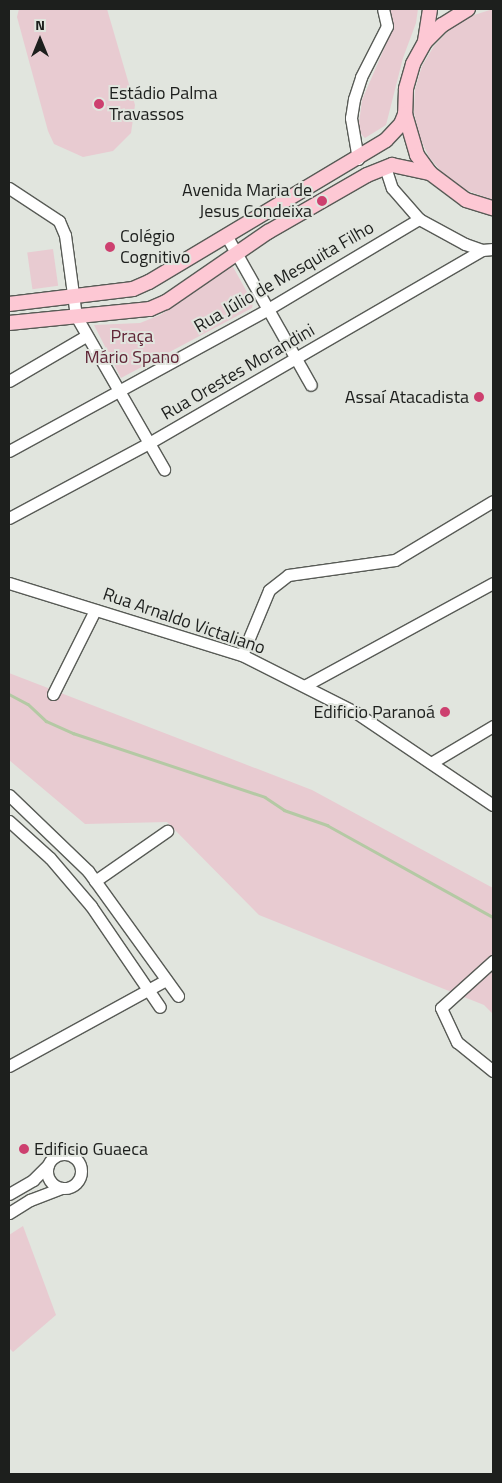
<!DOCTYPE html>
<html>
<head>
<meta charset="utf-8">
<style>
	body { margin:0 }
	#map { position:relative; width:502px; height:1483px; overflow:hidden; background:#e1e5de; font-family:"Titillium Web",sans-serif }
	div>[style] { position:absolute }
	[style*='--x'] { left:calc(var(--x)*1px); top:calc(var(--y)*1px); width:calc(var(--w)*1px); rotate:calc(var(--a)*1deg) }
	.green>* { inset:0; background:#e8cbd1; transform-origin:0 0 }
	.stream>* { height:2.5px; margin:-1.25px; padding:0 1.25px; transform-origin:1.25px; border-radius:1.25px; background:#b4c9a4 }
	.roads { filter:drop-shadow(1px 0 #585b56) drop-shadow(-1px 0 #585b56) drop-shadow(0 1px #585b56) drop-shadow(0 -1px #585b56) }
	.minor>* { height:11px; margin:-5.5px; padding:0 5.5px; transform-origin:5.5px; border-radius:5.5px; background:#fff }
	.minor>.ring { margin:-5.5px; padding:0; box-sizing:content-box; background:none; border:11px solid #fff; border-radius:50% }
	.major>* { height:14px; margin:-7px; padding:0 7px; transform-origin:7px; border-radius:7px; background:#fdc8d4 }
	.dots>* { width:14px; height:14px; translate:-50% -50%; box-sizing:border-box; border:2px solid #e1e5de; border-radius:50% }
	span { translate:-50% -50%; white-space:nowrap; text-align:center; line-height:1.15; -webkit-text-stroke:4px #e1e5de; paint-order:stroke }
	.poi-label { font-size:18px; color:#1d1f1d }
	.left { translate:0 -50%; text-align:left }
	.right { translate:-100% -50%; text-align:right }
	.street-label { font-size:18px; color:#1d1f1d }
	.park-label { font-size:18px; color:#602637 }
	.frame { position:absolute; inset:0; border:10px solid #1d1f1d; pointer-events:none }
	.north { position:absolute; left:15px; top:15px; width:50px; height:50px; -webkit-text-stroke:4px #e1e5de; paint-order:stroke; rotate:0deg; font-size:14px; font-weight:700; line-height:20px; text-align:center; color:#1d1f1d }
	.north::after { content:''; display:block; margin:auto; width:18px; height:22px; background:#1d1f1d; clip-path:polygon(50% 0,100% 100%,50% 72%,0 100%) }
</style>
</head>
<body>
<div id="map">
	<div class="green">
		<div style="clip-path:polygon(19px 9px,107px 9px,135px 105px,131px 133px,113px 151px,83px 157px,54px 144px,48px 131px,17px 17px)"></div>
		<div style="clip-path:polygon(390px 9px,418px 9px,416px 23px,403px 58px,386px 125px,365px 138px,358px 131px,362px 100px,393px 28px)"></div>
		<div style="clip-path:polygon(493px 9px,493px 200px,463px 189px,444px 175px,429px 157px,419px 136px,414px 112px,415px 89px,422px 66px,434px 46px,450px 29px,471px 16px)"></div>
		<div style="left:53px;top:249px;width:37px;height:26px;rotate:82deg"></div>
		<div style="clip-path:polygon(232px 265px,253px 303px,252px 308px,121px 378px,94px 325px,140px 323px,160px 315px)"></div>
		<div style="clip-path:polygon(9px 673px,312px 790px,493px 888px,493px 1014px,484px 1005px,259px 915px,167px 822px,85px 824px,9px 760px)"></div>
		<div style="clip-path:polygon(23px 1226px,56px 1315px,13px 1352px,9px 1348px,9px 1235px)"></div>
	</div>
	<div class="stream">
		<div style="--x:9;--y:694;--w:21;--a:28"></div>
		<div style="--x:28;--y:704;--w:25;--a:43"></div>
		<div style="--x:46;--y:721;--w:30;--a:24"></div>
		<div style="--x:73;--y:733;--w:202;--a:18.4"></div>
		<div style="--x:265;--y:797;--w:23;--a:34"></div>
		<div style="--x:284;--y:810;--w:46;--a:19.2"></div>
		<div style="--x:327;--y:825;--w:190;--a:29"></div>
	</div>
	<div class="roads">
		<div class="minor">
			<div style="--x:358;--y:159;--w:42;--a:-99.7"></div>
			<div style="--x:351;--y:118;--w:19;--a:-81"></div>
			<div style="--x:354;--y:99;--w:23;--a:-72"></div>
			<div style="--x:361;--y:77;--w:57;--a:-63"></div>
			<div style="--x:387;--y:26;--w:17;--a:-103"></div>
			<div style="--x:385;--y:167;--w:22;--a:72"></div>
			<div style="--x:392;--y:188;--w:41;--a:48.9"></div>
			<div style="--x:419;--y:219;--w:52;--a:28.5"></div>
			<div style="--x:465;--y:244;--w:18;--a:19"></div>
			<div style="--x:482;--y:250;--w:11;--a:-5"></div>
			<div style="--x:9;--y:188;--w:60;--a:33.4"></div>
			<div style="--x:59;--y:221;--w:15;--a:67"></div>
			<div style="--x:65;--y:235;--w:82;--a:82.3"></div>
			<div style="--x:76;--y:316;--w:177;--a:60.1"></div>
			<div style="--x:226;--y:235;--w:172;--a:60.5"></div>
			<div style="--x:9;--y:381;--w:89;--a:-30.3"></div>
			<div style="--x:9;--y:451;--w:295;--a:-28.7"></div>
			<div style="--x:268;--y:309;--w:176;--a:-30.8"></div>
			<div style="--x:9;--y:518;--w:159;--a:-28.2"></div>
			<div style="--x:149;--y:443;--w:385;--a:-30.1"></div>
			<div style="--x:9;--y:583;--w:244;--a:17.2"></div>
			<div style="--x:242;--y:655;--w:127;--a:26.8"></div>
			<div style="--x:355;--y:712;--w:166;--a:34"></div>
			<div style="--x:242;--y:655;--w:70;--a:-67.4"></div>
			<div style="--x:269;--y:590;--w:24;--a:-38"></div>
			<div style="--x:288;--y:575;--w:108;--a:-8"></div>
			<div style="--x:395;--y:560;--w:114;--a:-31"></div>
			<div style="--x:306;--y:685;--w:213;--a:-28.6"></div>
			<div style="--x:53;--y:694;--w:94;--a:-63.4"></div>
			<div style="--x:431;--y:763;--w:72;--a:-30.8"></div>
			<div style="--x:9;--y:795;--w:110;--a:43.9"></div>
			<div style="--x:88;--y:871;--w:154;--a:54.2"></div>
			<div style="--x:9;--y:821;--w:55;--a:42.1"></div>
			<div style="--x:50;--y:858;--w:63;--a:49.5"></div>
			<div style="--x:91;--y:906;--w:122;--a:55.7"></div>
			<div style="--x:95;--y:881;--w:88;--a:-34.8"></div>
			<div style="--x:493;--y:961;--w:70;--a:137.9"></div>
			<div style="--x:441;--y:1008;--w:38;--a:65"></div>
			<div style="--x:457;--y:1042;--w:46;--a:38.9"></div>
			<div style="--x:9;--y:1066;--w:179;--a:-28.7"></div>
			<div class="ring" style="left:47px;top:1154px;width:23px;height:23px"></div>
			<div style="--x:9;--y:1194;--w:28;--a:-30"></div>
			<div style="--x:33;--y:1180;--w:21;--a:-45"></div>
			<div style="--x:9;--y:1213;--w:25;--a:-32"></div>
			<div style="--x:30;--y:1200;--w:34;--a:-21"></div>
		</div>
		<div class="major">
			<div style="--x:468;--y:9;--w:31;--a:148"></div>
			<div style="--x:442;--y:25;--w:24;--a:135"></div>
			<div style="--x:425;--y:42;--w:25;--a:119"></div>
			<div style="--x:413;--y:64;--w:26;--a:106"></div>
			<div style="--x:406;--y:89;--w:25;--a:92"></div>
			<div style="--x:405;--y:114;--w:43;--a:73.7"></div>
			<div style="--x:417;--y:155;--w:22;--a:54"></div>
			<div style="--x:430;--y:173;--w:45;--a:36.9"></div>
			<div style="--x:466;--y:200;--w:28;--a:17"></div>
			<div style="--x:425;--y:41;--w:32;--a:-81"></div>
			<div style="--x:9;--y:304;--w:125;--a:-6.9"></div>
			<div style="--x:133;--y:289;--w:17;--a:-24"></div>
			<div style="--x:149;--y:282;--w:276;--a:-30.9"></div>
			<div style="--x:386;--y:140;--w:22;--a:-47"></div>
			<div style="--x:401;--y:124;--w:11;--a:-68"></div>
			<div style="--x:9;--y:323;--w:142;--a:-5.7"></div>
			<div style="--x:150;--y:309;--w:17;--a:-24"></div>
			<div style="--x:166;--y:302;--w:124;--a:-34.5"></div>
			<div style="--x:268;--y:232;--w:114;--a:-29.9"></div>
			<div style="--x:367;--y:175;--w:27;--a:-22"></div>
			<div style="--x:392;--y:165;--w:39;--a:12"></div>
		</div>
	</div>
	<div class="dots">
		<div style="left:99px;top:104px;background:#cd406f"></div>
		<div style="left:322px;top:201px;background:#cd406f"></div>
		<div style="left:110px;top:247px;background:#cd406f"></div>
		<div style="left:479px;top:397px;background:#cd406f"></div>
		<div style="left:445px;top:712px;background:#cd406f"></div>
		<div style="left:24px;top:1149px;background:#cd406f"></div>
	</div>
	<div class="poi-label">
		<span class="left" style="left:109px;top:104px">Estádio Palma<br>Travassos</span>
		<span class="right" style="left:312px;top:201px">Avenida Maria de<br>Jesus Condeixa</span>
		<span class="left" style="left:120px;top:247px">Colégio<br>Cognitivo</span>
		<span class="right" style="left:469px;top:397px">Assaí Atacadista</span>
		<span class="right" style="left:435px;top:712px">Edificio Paranoá</span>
		<span class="left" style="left:34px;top:1149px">Edificio Guaeca</span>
	</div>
	<div class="street-label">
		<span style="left:284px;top:277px;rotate:-30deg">Rua Júlio de Mesquita Filho</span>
		<span style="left:238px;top:372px;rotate:-30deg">Rua Orestes Morandini</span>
		<span style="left:184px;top:621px;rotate:19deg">Rua Arnaldo Victaliano</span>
	</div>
	<div class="park-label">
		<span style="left:132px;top:347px">Praça<br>Mário Spano</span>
	</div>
	<div class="frame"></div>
	<div class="north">N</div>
</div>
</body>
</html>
